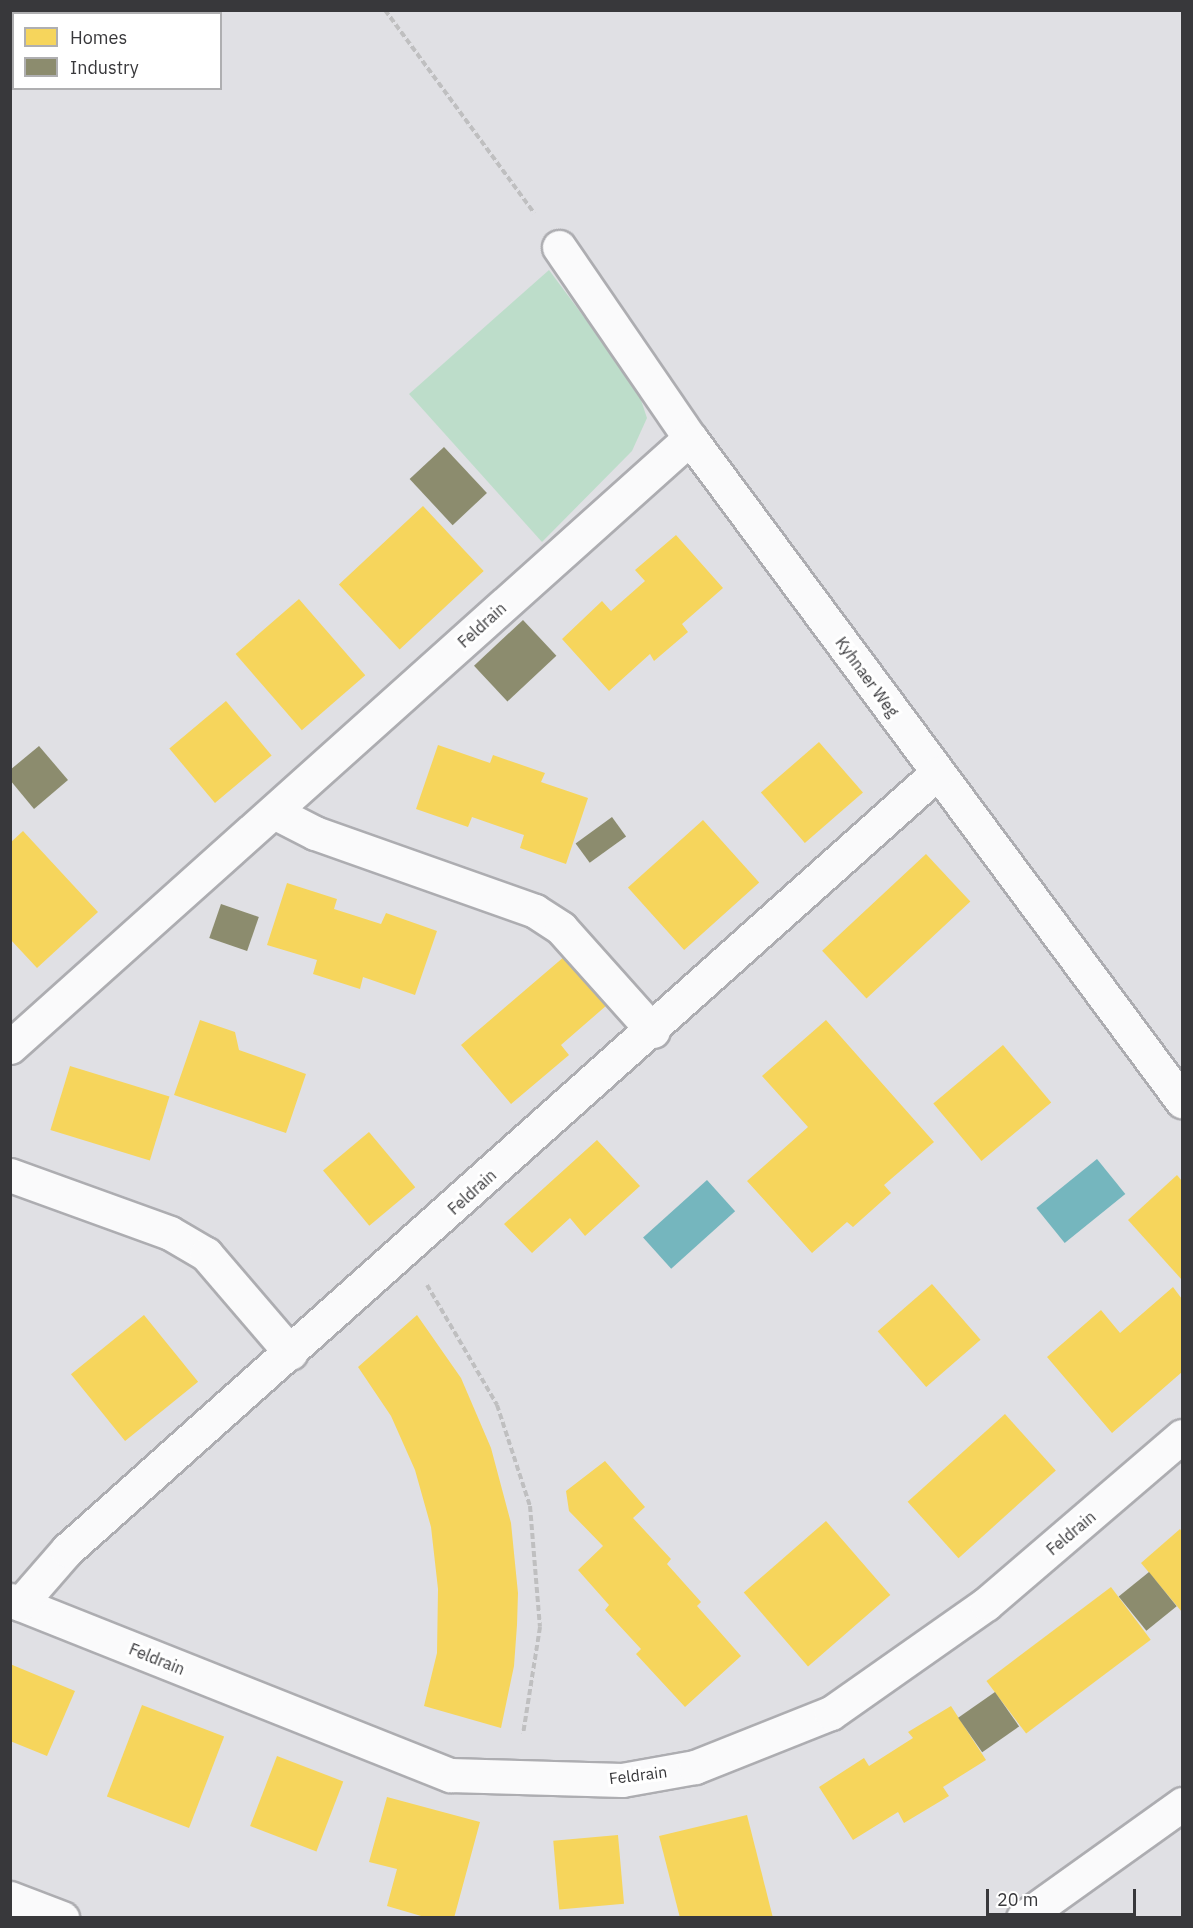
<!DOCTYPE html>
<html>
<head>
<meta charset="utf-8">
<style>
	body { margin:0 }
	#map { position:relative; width:1193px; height:1928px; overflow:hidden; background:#e0e0e4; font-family:"IBM Plex Sans",sans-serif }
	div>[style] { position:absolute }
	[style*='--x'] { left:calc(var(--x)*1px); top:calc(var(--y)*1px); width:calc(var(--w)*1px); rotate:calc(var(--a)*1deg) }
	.green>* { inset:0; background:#bdddca }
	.water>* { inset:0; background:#75b6be; transform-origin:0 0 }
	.homes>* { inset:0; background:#f6d55c; transform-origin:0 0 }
	.industry>* { inset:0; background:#8c8c6e; transform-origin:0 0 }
	.path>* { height:4px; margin-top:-2px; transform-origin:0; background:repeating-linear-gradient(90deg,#bfbfc0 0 6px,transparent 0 9px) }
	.roads { filter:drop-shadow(2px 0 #adadb1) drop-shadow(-2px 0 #adadb1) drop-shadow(0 2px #adadb1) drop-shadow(0 -2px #adadb1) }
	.minor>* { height:33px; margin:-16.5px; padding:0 16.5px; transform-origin:16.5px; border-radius:16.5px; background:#fafafb }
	span { translate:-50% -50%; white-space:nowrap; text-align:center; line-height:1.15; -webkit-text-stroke:6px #fff; paint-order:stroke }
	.street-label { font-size:16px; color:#38383b }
	.frame { position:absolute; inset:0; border:12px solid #38383b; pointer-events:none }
	.legend { position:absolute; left:12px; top:12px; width:210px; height:78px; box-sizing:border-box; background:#fff; border:2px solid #afafb1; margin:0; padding:8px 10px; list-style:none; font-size:18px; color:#38383b }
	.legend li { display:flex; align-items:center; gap:12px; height:30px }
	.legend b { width:30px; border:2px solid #afafb1 }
	.scale { position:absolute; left:986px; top:1889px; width:150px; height:27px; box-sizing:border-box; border:3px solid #38383b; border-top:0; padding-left:8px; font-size:18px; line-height:21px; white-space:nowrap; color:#38383b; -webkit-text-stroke:4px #fff; paint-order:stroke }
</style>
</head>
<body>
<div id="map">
	<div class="green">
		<div style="clip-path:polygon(549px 270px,619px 364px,640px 397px,647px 418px,632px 451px,542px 542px,409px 394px)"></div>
	</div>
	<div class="water">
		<div style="left:1097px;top:1159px;width:45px;height:78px;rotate:51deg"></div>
		<div style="left:707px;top:1180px;width:42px;height:86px;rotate:48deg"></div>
	</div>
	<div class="homes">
		<div style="left:423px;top:506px;width:89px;height:115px;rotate:47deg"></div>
		<div style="clip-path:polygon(676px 535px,723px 588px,682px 624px,688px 632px,654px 661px,650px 654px,609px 691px,562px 639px,602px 601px,611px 611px,645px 581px,635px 570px)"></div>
		<div style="left:299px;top:599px;width:101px;height:84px;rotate:49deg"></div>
		<div style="left:226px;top:701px;width:71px;height:74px;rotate:50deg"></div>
		<div style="left:819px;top:742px;width:67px;height:77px;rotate:49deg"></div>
		<div style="clip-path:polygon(438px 745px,490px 763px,493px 755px,545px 773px,541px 782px,588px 798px,566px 864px,520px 848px,524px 835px,472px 817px,468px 827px,416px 809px)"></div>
		<div style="left:703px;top:820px;width:84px;height:101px;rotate:48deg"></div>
		<div style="clip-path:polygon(23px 831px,98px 912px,37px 968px,10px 939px,10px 843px)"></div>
		<div style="left:926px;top:854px;width:65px;height:142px;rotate:47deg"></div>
		<div style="clip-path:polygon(287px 883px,337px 899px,334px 909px,381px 924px,386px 913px,437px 931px,415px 995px,363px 977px,360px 989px,313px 974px,317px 960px,267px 945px)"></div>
		<div style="clip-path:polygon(565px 956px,607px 1005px,561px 1045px,569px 1055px,511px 1104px,461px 1045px)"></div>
		<div style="clip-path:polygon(200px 1020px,235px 1032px,239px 1050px,306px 1074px,286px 1133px,174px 1095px)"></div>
		<div style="clip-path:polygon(826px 1020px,934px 1142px,884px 1185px,891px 1193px,853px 1227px,847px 1222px,812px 1253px,747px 1181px,808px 1127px,762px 1076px)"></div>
		<div style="left:1003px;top:1045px;width:75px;height:91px;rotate:50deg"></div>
		<div style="left:70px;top:1066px;width:104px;height:67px;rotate:17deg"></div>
		<div style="left:369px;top:1132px;width:72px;height:60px;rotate:50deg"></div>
		<div style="clip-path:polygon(597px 1140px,640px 1186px,585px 1236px,570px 1218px,532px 1253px,504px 1224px)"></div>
		<div style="clip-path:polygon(1177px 1175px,1182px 1181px,1182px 1280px,1128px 1220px)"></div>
		<div style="left:932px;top:1284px;width:74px;height:72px;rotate:49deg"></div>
		<div style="clip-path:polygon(1173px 1287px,1182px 1299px,1182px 1372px,1112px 1433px,1047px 1357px,1101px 1310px,1120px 1333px)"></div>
		<div style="left:144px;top:1315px;width:86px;height:94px;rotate:51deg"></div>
		<div style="clip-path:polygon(417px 1315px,461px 1378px,491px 1448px,511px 1523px,518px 1593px,517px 1625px,514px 1666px,501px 1728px,424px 1706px,437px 1653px,438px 1589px,431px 1527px,415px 1470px,391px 1416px,358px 1367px)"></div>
		<div style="left:1005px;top:1414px;width:76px;height:131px;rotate:48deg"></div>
		<div style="clip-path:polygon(605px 1461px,645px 1507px,633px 1518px,671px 1559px,667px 1564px,701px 1602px,697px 1606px,741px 1656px,685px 1707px,636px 1654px,641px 1649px,605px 1610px,609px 1605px,578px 1570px,603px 1546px,569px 1511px,566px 1491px)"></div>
		<div style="left:826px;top:1521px;width:98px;height:109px;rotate:49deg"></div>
		<div style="clip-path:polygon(1180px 1529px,1182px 1532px,1182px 1612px,1141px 1563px)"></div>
		<div style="left:1111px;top:1587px;width:66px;height:156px;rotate:53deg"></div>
		<div style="clip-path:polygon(10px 1664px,75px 1691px,47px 1756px,10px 1741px)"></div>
		<div style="left:142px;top:1705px;width:88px;height:98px;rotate:21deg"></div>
		<div style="clip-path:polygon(951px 1706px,986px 1760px,943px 1787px,949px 1796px,904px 1823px,898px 1812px,853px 1840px,819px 1787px,864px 1758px,869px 1766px,913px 1738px,908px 1732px)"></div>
		<div style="left:277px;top:1756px;width:71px;height:75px;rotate:21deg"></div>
		<div style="clip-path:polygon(387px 1797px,480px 1822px,454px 1918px,428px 1918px,387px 1906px,397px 1869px,369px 1862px)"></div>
		<div style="clip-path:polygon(747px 1815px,773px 1918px,680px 1918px,659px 1836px)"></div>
		<div style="left:618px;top:1835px;width:69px;height:65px;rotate:85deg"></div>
	</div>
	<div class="industry">
		<div style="left:444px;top:447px;width:63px;height:47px;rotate:47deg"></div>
		<div style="left:523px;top:620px;width:49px;height:67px;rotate:47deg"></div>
		<div style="clip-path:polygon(39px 746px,68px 780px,34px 809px,10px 780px,10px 770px)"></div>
		<div style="left:612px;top:817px;width:24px;height:45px;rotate:54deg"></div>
		<div style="left:221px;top:904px;width:40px;height:36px;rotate:19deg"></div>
		<div style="left:1149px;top:1572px;width:44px;height:39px;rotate:51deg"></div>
		<div style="left:995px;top:1692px;width:42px;height:45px;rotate:55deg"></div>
	</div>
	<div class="path">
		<div style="--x:385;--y:10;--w:252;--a:53.7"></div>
		<div style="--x:427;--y:1285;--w:139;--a:59.7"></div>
		<div style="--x:497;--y:1405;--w:106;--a:71.9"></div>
		<div style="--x:530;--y:1506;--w:121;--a:85.3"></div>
		<div style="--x:540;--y:1627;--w:108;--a:99"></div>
	</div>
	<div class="roads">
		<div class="minor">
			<div style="--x:559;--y:247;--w:232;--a:55.6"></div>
			<div style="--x:690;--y:438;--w:826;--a:53.42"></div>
			<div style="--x:274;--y:812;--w:46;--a:27.1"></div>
			<div style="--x:315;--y:833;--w:233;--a:19.5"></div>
			<div style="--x:535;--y:911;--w:31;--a:33"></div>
			<div style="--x:561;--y:928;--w:138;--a:48.2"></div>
			<div style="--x:10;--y:1047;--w:913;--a:-41.85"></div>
			<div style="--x:10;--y:1175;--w:170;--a:19.9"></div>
			<div style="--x:170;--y:1233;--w:42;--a:30.3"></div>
			<div style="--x:206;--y:1254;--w:130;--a:49.4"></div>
			<div style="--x:10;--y:1600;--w:474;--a:21.7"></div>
			<div style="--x:450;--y:1775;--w:172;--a:1.7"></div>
			<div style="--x:622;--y:1780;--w:74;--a:-10.1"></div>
			<div style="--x:695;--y:1767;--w:146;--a:-21.7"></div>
			<div style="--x:831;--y:1713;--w:189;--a:-35.1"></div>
			<div style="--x:986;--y:1604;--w:258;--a:-40.6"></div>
			<div style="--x:20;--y:1604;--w:72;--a:-49"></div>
			<div style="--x:67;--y:1550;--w:1166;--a:-41.77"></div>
			<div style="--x:10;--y:1898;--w:56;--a:21"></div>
			<div style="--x:1023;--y:1918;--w:196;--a:-35.6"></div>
		</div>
	</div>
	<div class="street-label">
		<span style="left:482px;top:625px;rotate:-42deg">Feldrain</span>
		<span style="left:867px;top:677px;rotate:54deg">Kyhnaer Weg</span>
		<span style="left:472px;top:1192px;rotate:-42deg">Feldrain</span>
		<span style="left:1071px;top:1533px;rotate:-40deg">Feldrain</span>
		<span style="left:157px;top:1659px;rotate:22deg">Feldrain</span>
		<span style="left:638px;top:1775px;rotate:-7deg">Feldrain</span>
	</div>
	<div class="frame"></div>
	<ul class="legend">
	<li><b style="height:16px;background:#f6d55c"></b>Homes</li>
	<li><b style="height:16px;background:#8c8c6e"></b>Industry</li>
	</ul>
	<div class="scale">20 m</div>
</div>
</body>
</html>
